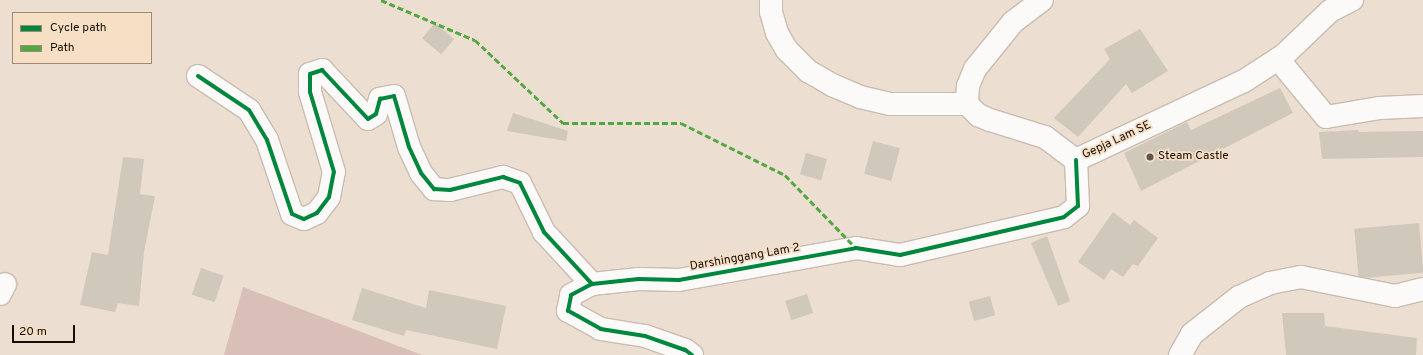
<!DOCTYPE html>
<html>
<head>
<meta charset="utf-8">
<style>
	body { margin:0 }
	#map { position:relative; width:1423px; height:355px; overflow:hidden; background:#ecded0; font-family:Overpass,sans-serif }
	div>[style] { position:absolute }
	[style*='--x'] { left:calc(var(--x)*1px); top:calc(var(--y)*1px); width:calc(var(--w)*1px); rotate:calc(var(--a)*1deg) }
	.forest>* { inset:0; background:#d9bfb7 }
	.building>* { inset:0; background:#d1c8bc; transform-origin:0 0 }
	.roads { filter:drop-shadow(1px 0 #c8bdb2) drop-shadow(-1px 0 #c8bdb2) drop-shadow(0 1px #c8bdb2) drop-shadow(0 -1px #c8bdb2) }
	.minor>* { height:22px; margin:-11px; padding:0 11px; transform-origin:11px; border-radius:11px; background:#fcfaf8 }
	.quiet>* { height:3px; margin-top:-1.5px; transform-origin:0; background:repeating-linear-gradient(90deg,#51a840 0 6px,transparent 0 9px) }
	.cycleway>* { height:4px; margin:-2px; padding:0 2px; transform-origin:2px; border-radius:2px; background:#00873e }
	.dots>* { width:11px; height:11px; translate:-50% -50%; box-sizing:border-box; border:2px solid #f7dfc5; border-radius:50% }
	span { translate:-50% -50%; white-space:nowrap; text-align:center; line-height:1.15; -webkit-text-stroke:3.5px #f7dfc5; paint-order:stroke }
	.street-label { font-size:12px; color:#160e06 }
	.poi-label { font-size:12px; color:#160e06 }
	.left { translate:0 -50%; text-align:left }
	.legend { position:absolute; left:12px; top:12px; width:140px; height:52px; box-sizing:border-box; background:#f7dfc5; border:1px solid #9d8b79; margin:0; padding:5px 7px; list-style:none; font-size:12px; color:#160e06 }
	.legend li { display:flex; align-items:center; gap:8px; height:20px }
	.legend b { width:20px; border:1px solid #9d8b79 }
	.scale { position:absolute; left:12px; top:325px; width:63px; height:18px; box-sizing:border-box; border:2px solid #160e06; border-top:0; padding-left:5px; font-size:12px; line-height:14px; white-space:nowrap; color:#160e06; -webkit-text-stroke:3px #f7dfc5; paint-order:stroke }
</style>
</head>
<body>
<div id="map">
	<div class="forest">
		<div style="clip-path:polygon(243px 287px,422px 355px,224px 355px)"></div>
	</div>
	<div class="building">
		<div style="left:435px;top:23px;width:25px;height:20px;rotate:40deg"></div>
		<div style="clip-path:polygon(1140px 29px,1168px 71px,1132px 93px,1126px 84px,1078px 137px,1054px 118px,1110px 59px,1104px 49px)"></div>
		<div style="clip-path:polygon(1280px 88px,1293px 113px,1141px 191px,1124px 153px,1187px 122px,1191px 130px)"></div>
		<div style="clip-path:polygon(513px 113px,568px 131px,566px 141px,507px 131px)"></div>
		<div style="clip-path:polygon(1358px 130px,1359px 132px,1423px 131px,1423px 157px,1322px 159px,1319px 132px)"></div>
		<div style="left:873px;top:141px;width:28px;height:34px;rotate:15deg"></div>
		<div style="left:806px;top:153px;width:22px;height:22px;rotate:16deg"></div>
		<div style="clip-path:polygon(123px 157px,144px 159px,140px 194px,155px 196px,144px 252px,139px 306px,118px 303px,115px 312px,80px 305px,92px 252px,108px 255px)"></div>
		<div style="clip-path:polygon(1113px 212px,1130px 225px,1134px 220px,1158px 238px,1138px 266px,1133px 264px,1123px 277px,1111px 269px,1104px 280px,1078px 262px)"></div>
		<div style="left:1419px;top:223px;width:50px;height:65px;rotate:85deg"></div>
		<div style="clip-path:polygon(1047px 236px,1070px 301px,1058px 306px,1031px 243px)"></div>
		<div style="left:201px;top:268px;width:24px;height:28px;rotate:19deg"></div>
		<div style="clip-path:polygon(362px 288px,426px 308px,429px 290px,506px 306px,497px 349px,406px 330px,404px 336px,352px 320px)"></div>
		<div style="left:807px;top:294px;width:20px;height:23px;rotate:72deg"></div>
		<div style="left:990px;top:296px;width:20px;height:22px;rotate:75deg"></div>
		<div style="clip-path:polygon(1282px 313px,1324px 313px,1325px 326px,1417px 338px,1416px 355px,1286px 355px)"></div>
	</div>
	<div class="roads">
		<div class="minor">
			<div style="--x:771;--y:0;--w:12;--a:90"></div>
			<div style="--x:771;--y:12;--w:22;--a:74"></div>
			<div style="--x:777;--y:33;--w:20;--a:60"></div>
			<div style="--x:787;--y:50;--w:30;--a:45"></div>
			<div style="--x:808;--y:71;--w:28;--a:30"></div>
			<div style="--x:832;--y:85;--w:30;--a:23"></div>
			<div style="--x:860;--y:97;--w:31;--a:13"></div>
			<div style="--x:890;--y:104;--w:77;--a:0"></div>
			<div style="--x:967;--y:104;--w:16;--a:45"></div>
			<div style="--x:978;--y:115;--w:13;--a:23"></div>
			<div style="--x:990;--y:120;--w:58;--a:17.2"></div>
			<div style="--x:1045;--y:137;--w:39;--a:37"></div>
			<div style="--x:1278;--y:59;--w:75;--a:50.4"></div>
			<div style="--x:1326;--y:117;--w:55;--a:-9.5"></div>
			<div style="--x:1380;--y:108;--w:43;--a:-2.7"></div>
			<div style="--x:198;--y:76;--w:61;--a:33.7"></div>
			<div style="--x:249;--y:110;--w:35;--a:59"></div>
			<div style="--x:267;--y:140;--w:78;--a:71.3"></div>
			<div style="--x:292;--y:214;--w:13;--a:23"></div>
			<div style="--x:304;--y:219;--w:14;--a:-25"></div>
			<div style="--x:317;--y:213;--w:20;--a:-53"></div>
			<div style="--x:329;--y:197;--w:25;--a:-79"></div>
			<div style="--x:334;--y:172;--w:84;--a:-106.7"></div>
			<div style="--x:310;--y:92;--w:18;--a:-90"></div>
			<div style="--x:310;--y:74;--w:13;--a:-18"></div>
			<div style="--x:322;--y:70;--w:67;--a:46.8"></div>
			<div style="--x:368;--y:119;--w:9;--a:-32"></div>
			<div style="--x:376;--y:114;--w:16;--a:-75"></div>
			<div style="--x:380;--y:99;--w:14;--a:-12"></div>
			<div style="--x:394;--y:96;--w:53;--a:73.6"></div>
			<div style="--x:409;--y:147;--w:29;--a:65"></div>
			<div style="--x:421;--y:173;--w:21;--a:51"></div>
			<div style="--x:434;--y:189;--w:16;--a:4"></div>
			<div style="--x:450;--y:190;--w:55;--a:-13.8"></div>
			<div style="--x:503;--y:177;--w:18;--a:19"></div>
			<div style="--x:520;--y:183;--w:55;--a:63.9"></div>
			<div style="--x:544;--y:232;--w:71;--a:47.3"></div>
			<div style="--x:967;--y:104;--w:18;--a:-87"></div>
			<div style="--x:968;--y:86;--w:18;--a:-68"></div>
			<div style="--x:975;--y:69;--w:60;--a:-51"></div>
			<div style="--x:1013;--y:22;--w:36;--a:-37"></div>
			<div style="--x:1076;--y:160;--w:186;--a:-25.2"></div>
			<div style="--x:1244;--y:81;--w:48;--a:-33"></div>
			<div style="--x:1284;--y:55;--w:64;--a:-43.7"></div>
			<div style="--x:1330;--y:11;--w:25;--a:-27"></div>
			<div style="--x:0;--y:294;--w:11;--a:-63"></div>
			<div style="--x:692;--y:355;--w:9;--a:-144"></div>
			<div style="--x:685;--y:350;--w:42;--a:-160.7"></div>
			<div style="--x:645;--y:336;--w:45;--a:-171"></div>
			<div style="--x:601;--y:329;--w:38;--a:-151"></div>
			<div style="--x:568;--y:311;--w:16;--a:-79"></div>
			<div style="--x:571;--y:295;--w:24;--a:-28"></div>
			<div style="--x:592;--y:284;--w:47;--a:-6.1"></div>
			<div style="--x:639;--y:279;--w:40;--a:1.4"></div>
			<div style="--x:679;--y:280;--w:180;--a:-10.2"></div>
			<div style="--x:856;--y:248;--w:45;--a:9"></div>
			<div style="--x:900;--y:255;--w:168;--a:-13"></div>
			<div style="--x:1064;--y:217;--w:18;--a:-38"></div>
			<div style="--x:1078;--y:206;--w:46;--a:-92.5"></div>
			<div style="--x:1180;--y:355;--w:24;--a:-60"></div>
			<div style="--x:1192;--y:334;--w:60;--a:-38.2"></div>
			<div style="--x:1239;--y:297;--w:34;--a:-24"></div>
			<div style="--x:1270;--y:283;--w:32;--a:-11"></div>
			<div style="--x:1301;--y:277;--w:96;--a:11.4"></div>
			<div style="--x:1395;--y:296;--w:29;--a:-14"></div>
		</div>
	</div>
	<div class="quiet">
		<div style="--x:381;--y:0;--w:102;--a:23.1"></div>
		<div style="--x:475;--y:40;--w:121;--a:43.3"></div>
		<div style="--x:563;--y:123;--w:118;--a:0"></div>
		<div style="--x:681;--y:123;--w:116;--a:26.6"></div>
		<div style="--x:785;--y:175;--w:102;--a:45.8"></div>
	</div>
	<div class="cycleway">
		<div style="--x:198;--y:76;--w:61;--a:33.7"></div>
		<div style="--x:249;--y:110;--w:35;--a:59"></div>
		<div style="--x:267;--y:140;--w:78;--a:71.3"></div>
		<div style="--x:292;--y:214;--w:13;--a:23"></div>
		<div style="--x:304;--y:219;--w:14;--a:-25"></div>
		<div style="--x:317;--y:213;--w:20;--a:-53"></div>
		<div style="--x:329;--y:197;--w:25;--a:-79"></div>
		<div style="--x:334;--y:172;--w:84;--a:-106.7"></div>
		<div style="--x:310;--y:92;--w:18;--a:-90"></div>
		<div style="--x:310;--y:74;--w:13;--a:-18"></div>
		<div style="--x:322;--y:70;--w:67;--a:46.8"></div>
		<div style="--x:368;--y:119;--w:9;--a:-32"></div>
		<div style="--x:376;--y:114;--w:16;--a:-75"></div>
		<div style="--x:380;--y:99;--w:14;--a:-12"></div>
		<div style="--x:394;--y:96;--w:53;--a:73.6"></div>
		<div style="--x:409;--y:147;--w:29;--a:65"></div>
		<div style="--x:421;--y:173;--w:21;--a:51"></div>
		<div style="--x:434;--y:189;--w:16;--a:4"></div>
		<div style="--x:450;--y:190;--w:55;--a:-13.8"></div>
		<div style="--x:503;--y:177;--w:18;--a:19"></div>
		<div style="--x:520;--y:183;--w:55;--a:63.9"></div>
		<div style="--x:544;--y:232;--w:71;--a:47.3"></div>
		<div style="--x:692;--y:355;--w:9;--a:-144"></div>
		<div style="--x:685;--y:350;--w:42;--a:-160.7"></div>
		<div style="--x:645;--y:336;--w:45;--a:-171"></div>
		<div style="--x:601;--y:329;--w:38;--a:-151"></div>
		<div style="--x:568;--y:311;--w:16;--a:-79"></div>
		<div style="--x:571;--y:295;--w:24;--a:-28"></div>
		<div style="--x:592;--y:284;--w:47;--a:-6.1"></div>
		<div style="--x:639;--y:279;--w:40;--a:1.4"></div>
		<div style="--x:679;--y:280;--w:180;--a:-10.2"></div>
		<div style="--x:856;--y:248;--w:45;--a:9"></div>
		<div style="--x:900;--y:255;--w:168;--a:-13"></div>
		<div style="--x:1064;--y:217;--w:18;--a:-38"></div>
		<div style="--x:1078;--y:206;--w:46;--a:-92.5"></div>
	</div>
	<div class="dots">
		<div style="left:1150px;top:157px;background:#61574d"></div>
	</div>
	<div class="street-label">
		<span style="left:1117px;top:141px;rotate:-25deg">Gepja Lam SE</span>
		<span style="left:745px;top:258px;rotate:-10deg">Darshinggang Lam 2</span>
	</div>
	<div class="poi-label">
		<span class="left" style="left:1158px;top:157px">Steam Castle</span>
	</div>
	<ul class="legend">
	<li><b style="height:5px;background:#00873e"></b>Cycle path</li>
	<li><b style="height:5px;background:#51a840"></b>Path</li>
	</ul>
	<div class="scale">20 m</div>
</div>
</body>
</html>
